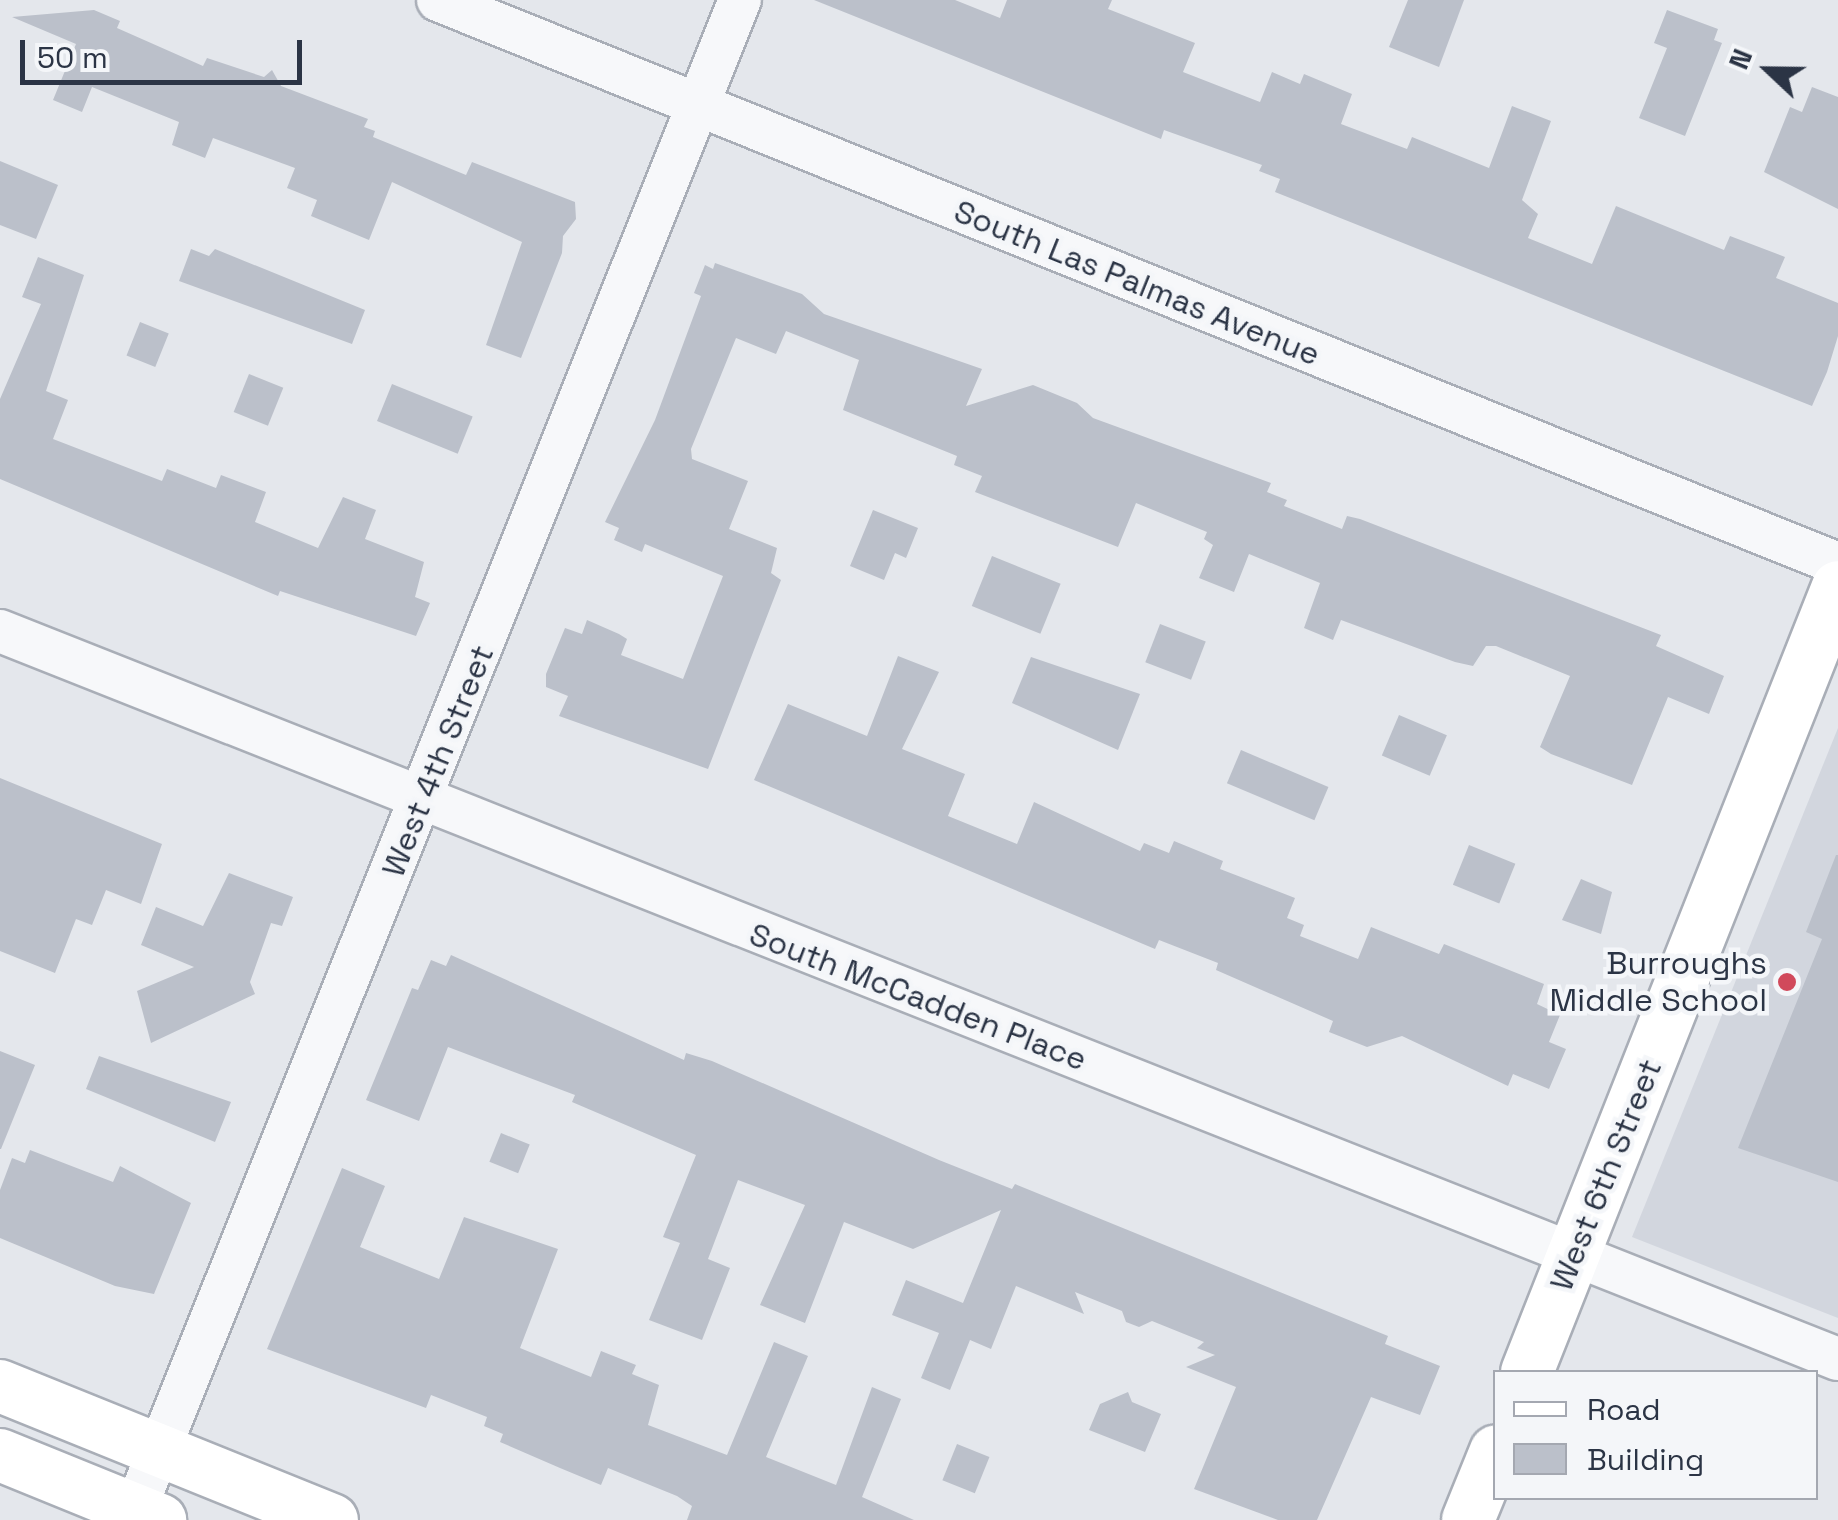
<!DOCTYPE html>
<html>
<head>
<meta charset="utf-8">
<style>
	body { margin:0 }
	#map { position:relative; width:1838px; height:1520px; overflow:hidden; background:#e4e7ec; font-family:"Space Grotesk",sans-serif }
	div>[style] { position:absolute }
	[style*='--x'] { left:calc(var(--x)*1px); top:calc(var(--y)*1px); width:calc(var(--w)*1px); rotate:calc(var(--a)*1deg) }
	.built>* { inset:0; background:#d2d6de }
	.building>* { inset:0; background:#bbc0ca; transform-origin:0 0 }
	.roads { filter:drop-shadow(2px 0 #a9aeb7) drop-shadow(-2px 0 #a9aeb7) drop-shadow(0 2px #a9aeb7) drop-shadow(0 -2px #a9aeb7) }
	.minor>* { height:42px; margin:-21px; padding:0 21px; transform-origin:21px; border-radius:21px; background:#f7f8fa }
	.major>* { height:52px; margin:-26px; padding:0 26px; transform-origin:26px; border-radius:26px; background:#fff }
	.dots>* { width:28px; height:28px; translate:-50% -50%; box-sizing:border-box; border:5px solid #f4f6f9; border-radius:50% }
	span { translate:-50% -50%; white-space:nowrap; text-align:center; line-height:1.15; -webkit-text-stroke:9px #f4f6f9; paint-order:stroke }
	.street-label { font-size:32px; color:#2b3445 }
	.poi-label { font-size:32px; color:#2b3445 }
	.right { translate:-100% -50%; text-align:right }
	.legend { position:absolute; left:1493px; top:1370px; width:325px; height:130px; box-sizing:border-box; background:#f4f6f9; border:2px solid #a4a8b1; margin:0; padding:12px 18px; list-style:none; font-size:30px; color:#2b3445 }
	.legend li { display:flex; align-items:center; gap:20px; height:50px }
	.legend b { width:50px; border:2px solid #a4a8b1 }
	.north { position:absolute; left:1718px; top:20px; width:100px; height:100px; -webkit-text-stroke:8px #f4f6f9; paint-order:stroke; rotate:292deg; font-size:28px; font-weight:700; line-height:40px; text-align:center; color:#2b3445 }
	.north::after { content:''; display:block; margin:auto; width:35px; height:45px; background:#2b3445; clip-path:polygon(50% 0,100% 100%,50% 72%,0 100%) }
	.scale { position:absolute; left:20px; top:40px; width:282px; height:45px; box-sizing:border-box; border:5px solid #2b3445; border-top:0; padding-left:12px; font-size:30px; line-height:35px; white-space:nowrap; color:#2b3445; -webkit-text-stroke:8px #f4f6f9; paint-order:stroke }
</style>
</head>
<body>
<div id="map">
	<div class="built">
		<div style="clip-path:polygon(1838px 728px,1838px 1318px,1632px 1237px)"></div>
	</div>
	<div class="building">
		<div style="clip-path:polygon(814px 0,955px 0,1000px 18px,1007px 0,1112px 0,1108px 9px,1195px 43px,1183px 72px,1260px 102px,1272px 72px,1300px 84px,1304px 74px,1352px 94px,1341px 124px,1407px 149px,1412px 137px,1489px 168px,1512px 106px,1551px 121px,1522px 200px,1538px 214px,1528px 238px,1592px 264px,1616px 206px,1724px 250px,1730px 236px,1785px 257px,1776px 278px,1838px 303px,1838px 336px,1827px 372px,1812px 406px,1275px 192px,1280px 179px,1259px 171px,1262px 165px,1164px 130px,1161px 139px)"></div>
		<div style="clip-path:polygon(1408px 0,1464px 0,1439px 67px,1389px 47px)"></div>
		<div style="clip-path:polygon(94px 10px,120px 21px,117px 28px,203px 66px,207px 58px,264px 77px,272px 70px,281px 86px,368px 119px,364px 127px,375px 131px,373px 137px,466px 175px,472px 162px,575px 202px,576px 219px,563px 236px,562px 253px,521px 358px,486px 345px,522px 242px,392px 182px,369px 240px,311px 216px,317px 200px,287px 188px,295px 168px,213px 138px,205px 158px,172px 145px,179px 122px,92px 87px,82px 112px,53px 100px,76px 44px,12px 17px)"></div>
		<div style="clip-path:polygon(1667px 10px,1718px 29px,1714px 40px,1722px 43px,1685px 136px,1639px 118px,1667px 48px,1654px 43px)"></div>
		<div style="clip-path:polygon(1812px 87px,1838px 97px,1838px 209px,1764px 172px,1790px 107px,1802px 112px)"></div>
		<div style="clip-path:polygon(0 161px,58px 185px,36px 239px,0 225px)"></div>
		<div style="clip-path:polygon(191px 249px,209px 256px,215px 249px,365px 310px,352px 344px,179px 281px)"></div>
		<div style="clip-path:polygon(38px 257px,84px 275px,46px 391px,68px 400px,53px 439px,162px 481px,167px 469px,216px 488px,221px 475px,266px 492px,255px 522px,318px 548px,343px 497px,376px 510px,365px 539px,424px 562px,415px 597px,430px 603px,416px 636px,280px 591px,278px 596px,0 479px,0 399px,41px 304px,22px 297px)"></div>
		<div style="clip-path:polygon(715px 263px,802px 294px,824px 314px,982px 369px,966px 406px,1033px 385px,1077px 403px,1093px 418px,1271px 483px,1267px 492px,1287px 500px,1284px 506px,1342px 529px,1347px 516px,1360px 519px,1661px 635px,1656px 646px,1724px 676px,1709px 714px,1668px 697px,1632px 785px,1551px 754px,1540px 747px,1570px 676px,1496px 646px,1486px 646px,1473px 666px,1455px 662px,1341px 620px,1333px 640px,1304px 628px,1320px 583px,1249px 554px,1234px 592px,1199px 578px,1213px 545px,1204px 539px,1207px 532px,1136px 503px,1118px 547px,975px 492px,982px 476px,954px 465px,957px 456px,843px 410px,859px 360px,786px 331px,776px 354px,736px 338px,691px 449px,692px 459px,748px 481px,729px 529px,777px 548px,771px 573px,781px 580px,708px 769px,559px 716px,568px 696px,546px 687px,546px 674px,565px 628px,582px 634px,587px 620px,619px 634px,627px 639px,621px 655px,683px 679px,723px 576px,645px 544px,642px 552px,614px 540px,619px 528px,605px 522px,655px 420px,701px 296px,694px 293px,705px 265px,713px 269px)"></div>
		<div style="left:140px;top:322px;width:31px;height:36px;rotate:22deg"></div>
		<div style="left:249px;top:374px;width:37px;height:41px;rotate:22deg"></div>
		<div style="left:392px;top:384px;width:87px;height:40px;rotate:22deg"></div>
		<div style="clip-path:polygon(873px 510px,918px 528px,906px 558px,895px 553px,884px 580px,850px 566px)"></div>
		<div style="left:992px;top:556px;width:74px;height:54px;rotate:22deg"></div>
		<div style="left:1160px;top:624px;width:49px;height:41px;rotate:21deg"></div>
		<div style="clip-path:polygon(898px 656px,939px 672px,902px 749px,965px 774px,948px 816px,1017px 844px,1034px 802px,1140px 851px,1144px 843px,1169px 853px,1174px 841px,1223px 861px,1220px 869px,1295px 898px,1287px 918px,1304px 925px,1300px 936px,1358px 959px,1371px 927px,1439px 954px,1444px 944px,1544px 984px,1537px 1004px,1560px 1015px,1549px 1042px,1566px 1049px,1549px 1089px,1513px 1074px,1508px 1086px,1402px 1036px,1367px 1047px,1329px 1032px,1333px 1021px,1216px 970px,1218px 963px,1159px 940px,1155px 949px,754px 780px,788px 704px,867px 736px)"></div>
		<div style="clip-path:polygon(1031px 657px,1140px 694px,1118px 750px,1012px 703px)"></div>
		<div style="left:1399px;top:715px;width:52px;height:44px;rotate:23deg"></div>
		<div style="left:1241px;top:750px;width:95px;height:36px;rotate:23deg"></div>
		<div style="clip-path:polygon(0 778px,162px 844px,141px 904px,106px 890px,92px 925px,76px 919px,55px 973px,0 951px)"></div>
		<div style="left:1469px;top:845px;width:50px;height:43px;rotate:22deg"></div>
		<div style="clip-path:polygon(1836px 855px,1838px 855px,1838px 1182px,1738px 1148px,1822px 939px,1806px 932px)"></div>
		<div style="clip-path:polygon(229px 873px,293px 897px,282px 926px,271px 923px,250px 982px,255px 994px,151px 1043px,137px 991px,194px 967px,141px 945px,156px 907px,203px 926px)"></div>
		<div style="clip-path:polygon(1581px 879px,1612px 892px,1601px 934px,1562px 920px)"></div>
		<div style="clip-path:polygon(451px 955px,684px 1060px,686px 1053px,712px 1061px,939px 1160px,1012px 1189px,1015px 1184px,1388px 1336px,1385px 1344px,1440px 1366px,1420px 1415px,1371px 1397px,1317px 1520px,1278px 1520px,1194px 1489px,1236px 1387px,1186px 1367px,1215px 1355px,1197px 1348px,1204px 1342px,1152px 1321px,1139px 1327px,1126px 1322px,1122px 1311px,1075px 1292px,1084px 1314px,1016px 1286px,991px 1349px,970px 1340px,950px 1390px,921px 1378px,939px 1333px,892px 1315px,906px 1280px,963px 1303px,1001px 1210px,913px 1249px,844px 1222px,805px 1323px,760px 1305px,805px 1205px,738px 1180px,708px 1259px,730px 1268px,702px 1340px,649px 1320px,680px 1243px,663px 1237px,696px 1155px,572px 1102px,575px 1095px,448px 1047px,419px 1121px,366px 1100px,412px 988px,418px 990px,431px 960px,446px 966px)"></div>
		<div style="clip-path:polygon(0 1051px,35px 1065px,1px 1149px,0 1149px)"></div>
		<div style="clip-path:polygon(99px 1056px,231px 1102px,215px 1142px,86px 1089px)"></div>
		<div style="left:501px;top:1133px;width:31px;height:31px;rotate:22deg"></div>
		<div style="clip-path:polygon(30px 1150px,113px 1182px,120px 1166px,191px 1203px,154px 1294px,115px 1286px,0 1238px,0 1190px,12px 1158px,25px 1163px)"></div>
		<div style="clip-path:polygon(342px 1168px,385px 1186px,360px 1247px,439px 1279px,464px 1217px,558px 1249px,520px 1348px,591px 1377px,601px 1351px,636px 1365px,632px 1374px,659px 1385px,648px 1425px,727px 1455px,774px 1342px,808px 1356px,766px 1457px,836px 1485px,872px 1387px,901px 1399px,862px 1497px,914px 1520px,687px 1520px,692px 1506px,677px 1496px,608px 1468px,601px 1485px,560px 1468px,500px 1442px,503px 1434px,484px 1426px,487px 1417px,431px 1395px,426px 1408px,267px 1349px)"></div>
		<div style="clip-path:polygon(1128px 1392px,1132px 1402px,1161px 1414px,1145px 1452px,1089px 1430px,1100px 1404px)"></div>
		<div style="left:957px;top:1444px;width:35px;height:39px;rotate:22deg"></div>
	</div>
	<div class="roads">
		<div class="minor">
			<div style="--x:438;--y:0;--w:1509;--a:21.94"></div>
			<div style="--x:0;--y:631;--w:1977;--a:21.61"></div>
			<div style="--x:131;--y:1520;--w:1637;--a:-68.17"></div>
		</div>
		<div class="major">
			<div style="--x:1527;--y:1372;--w:844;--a:-68.39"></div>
			<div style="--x:0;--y:1386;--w:358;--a:22"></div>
			<div style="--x:0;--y:1455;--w:173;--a:22.1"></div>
			<div style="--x:1468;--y:1520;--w:74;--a:-67.9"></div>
		</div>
	</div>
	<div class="dots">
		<div style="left:1787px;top:982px;background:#d1495b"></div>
	</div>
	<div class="street-label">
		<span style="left:1137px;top:283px;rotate:22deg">South Las Palmas Avenue</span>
		<span style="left:438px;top:761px;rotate:-68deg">West 4th Street</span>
		<span style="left:918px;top:997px;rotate:21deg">South McCadden Place</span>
		<span style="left:1606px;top:1175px;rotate:-68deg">West 6th Street</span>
	</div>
	<div class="poi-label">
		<span class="right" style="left:1767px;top:982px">Burroughs<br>Middle School</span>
	</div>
	<ul class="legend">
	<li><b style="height:12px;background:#fff"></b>Road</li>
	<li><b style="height:28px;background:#bbc0ca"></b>Building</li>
	</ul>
	<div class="north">N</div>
	<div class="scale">50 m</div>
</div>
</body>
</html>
